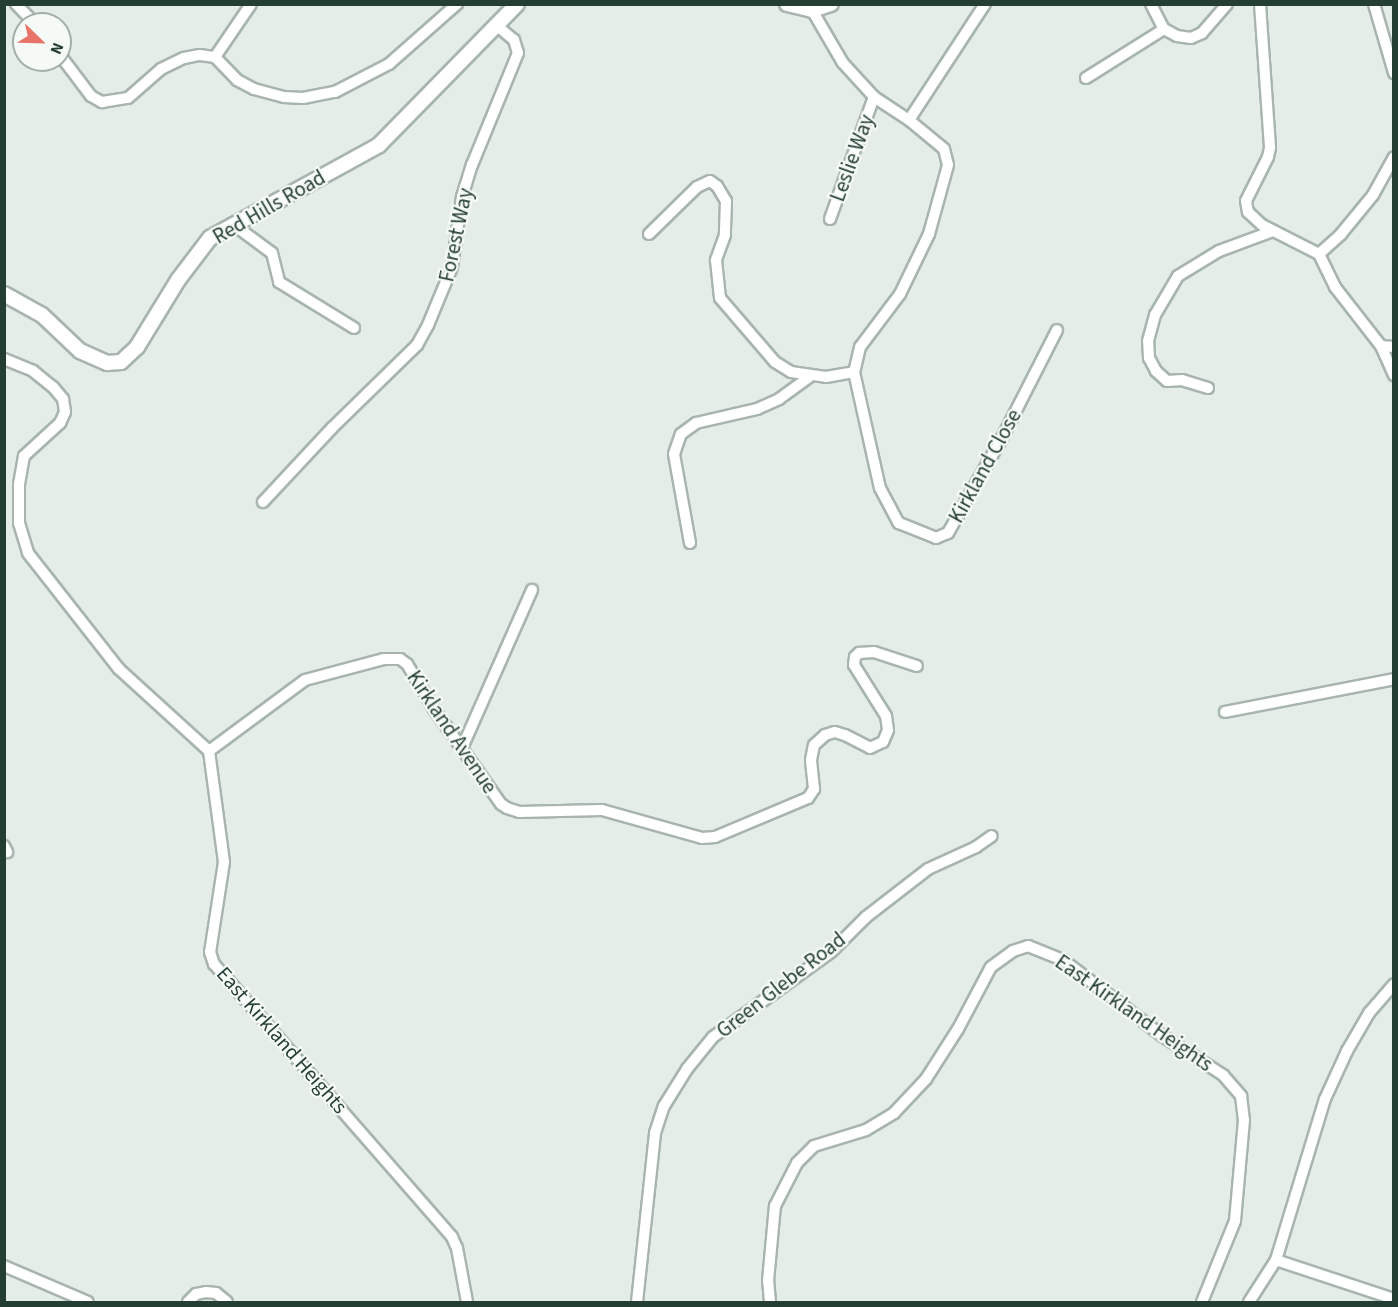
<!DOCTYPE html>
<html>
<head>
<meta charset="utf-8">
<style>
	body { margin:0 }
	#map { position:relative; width:1398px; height:1307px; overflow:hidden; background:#e5ede8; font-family:"Source Sans 3",sans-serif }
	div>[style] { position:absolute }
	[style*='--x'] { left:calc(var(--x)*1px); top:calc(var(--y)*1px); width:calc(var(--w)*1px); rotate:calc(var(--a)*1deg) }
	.roads { filter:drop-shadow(2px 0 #a8b5ae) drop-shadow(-2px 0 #a8b5ae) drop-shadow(0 2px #a8b5ae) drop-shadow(0 -2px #a8b5ae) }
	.minor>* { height:10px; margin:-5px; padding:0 5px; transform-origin:5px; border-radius:5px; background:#fff }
	.secondary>* { height:14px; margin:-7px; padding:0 7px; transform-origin:7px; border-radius:7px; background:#fff }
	span { translate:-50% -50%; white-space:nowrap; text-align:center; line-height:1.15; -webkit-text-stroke:4.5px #f6faf7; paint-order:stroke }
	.street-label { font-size:21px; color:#253e34 }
	.frame { position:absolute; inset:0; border:6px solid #253e34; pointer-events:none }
	.north { position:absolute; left:12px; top:12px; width:60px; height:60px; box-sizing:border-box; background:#f6faf7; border:2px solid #a2afa9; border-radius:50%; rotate:113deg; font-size:16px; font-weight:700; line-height:24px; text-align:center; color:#253e34 }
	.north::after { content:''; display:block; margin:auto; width:21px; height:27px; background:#e87469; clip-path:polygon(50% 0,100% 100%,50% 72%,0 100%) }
</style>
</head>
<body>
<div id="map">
	<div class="roads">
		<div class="minor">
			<div style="--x:16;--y:4;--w:28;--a:46"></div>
			<div style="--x:1151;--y:4;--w:28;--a:63"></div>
			<div style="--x:1164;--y:29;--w:15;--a:28"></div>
			<div style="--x:1177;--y:36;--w:14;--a:8"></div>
			<div style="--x:1191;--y:38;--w:12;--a:-24"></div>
			<div style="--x:1202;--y:33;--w:38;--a:-49"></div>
			<div style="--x:1260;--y:4;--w:144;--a:86"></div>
			<div style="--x:1270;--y:148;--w:9;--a:103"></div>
			<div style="--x:1268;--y:157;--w:49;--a:116.6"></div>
			<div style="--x:1246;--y:201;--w:11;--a:80"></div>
			<div style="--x:1248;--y:212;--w:19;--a:43"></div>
			<div style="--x:1262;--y:225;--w:64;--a:27"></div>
			<div style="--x:1319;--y:254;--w:37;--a:64"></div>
			<div style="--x:1335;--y:287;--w:75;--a:52.1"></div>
			<div style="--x:1381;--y:346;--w:32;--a:66"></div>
			<div style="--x:1374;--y:4;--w:72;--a:73.8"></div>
			<div style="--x:812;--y:10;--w:61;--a:59.7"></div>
			<div style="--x:843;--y:63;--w:46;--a:47.6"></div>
			<div style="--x:874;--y:97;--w:42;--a:33.3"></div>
			<div style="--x:909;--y:120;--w:45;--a:39.6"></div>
			<div style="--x:944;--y:149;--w:16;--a:76"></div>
			<div style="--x:948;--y:165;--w:72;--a:105.4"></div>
			<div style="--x:929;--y:234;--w:67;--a:115.8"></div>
			<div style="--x:900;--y:294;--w:66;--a:127"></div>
			<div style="--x:860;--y:347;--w:26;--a:103"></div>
			<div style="--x:854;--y:372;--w:119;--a:77.4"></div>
			<div style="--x:880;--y:488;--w:40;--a:62"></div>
			<div style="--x:899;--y:523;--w:40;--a:22"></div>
			<div style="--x:936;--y:538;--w:13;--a:-23"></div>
			<div style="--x:948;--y:533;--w:109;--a:-60.4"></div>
			<div style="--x:1002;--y:438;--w:121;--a:-63"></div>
			<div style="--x:60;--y:55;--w:51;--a:52.9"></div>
			<div style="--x:91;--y:96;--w:13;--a:29"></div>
			<div style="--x:102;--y:102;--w:26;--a:-9"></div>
			<div style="--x:128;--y:98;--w:44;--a:-41.3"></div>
			<div style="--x:161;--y:69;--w:25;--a:-26"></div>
			<div style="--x:184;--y:58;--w:16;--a:-11"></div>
			<div style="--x:200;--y:55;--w:15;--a:8"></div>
			<div style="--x:215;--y:57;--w:32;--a:46"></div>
			<div style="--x:237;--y:80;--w:19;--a:28"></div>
			<div style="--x:254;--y:89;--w:31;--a:15"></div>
			<div style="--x:284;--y:97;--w:19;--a:3"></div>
			<div style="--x:303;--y:98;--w:33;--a:-11"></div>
			<div style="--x:335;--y:92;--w:61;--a:-27.4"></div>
			<div style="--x:389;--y:64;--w:91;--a:-41.4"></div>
			<div style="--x:215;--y:57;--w:64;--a:-55.8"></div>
			<div style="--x:1086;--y:78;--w:92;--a:-32.1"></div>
			<div style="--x:909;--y:120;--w:139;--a:-56.8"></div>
			<div style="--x:830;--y:219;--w:130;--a:-70.2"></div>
			<div style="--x:234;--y:225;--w:47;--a:36.4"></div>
			<div style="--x:272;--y:253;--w:30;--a:76"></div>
			<div style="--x:279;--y:282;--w:88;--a:31.5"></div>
			<div style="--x:649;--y:234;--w:67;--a:-44.4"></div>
			<div style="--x:697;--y:187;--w:14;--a:-25"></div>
			<div style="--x:710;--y:181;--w:9;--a:36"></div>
			<div style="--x:717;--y:186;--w:17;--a:59"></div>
			<div style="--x:726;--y:201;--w:34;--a:92"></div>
			<div style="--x:725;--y:235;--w:27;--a:110"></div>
			<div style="--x:716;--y:260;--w:38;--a:84"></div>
			<div style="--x:720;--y:298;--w:84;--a:49.3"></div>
			<div style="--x:775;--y:362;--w:19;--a:32"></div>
			<div style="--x:791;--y:372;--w:35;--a:8"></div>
			<div style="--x:826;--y:377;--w:28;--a:-10"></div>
			<div style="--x:1319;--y:254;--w:30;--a:-42"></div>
			<div style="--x:1341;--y:234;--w:50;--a:-50.6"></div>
			<div style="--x:1373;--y:195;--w:43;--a:-61.1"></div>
			<div style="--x:1381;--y:346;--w:13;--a:4"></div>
			<div style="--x:4;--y:359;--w:31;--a:22"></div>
			<div style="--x:33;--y:371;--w:26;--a:39"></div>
			<div style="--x:53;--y:387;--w:16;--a:50"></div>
			<div style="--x:63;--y:399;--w:13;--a:81"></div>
			<div style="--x:65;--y:412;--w:12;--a:114"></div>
			<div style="--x:60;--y:423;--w:49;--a:137.5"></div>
			<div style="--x:24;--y:456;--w:28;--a:100"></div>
			<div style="--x:19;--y:484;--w:39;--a:90"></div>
			<div style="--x:19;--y:523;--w:31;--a:73"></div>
			<div style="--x:28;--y:553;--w:147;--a:51.9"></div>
			<div style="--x:119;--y:669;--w:122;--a:42.3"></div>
			<div style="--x:209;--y:751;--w:112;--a:82.3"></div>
			<div style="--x:224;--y:862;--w:91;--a:98.8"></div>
			<div style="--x:210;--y:952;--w:13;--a:72"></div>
			<div style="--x:214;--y:964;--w:362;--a:48.9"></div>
			<div style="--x:452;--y:1237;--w:12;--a:66"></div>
			<div style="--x:457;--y:1248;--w:55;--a:79.5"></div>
			<div style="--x:1208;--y:388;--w:27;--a:-163"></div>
			<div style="--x:1182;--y:380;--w:15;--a:176"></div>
			<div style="--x:1167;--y:381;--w:15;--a:-138"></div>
			<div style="--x:1156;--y:371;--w:15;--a:-118"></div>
			<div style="--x:1149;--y:358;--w:17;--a:-93"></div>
			<div style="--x:1148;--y:341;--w:27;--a:-75"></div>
			<div style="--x:1155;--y:315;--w:45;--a:-59.5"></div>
			<div style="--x:1178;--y:276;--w:48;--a:-31.4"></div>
			<div style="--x:1219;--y:251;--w:58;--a:-20.3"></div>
			<div style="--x:263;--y:502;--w:101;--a:-47"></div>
			<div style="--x:332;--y:428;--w:119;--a:-44.3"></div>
			<div style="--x:417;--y:345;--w:23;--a:-61"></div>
			<div style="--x:428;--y:325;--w:63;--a:-67.5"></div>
			<div style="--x:452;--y:267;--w:71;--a:-81.9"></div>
			<div style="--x:462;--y:197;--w:34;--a:-73"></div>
			<div style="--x:472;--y:165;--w:121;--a:-67.7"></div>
			<div style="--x:518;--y:53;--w:14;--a:-107"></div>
			<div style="--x:514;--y:40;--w:23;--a:-140"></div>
			<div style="--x:690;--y:543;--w:90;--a:-100.2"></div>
			<div style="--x:674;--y:454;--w:21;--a:-71"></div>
			<div style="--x:681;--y:434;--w:19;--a:-36"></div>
			<div style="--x:696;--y:423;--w:63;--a:-12.9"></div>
			<div style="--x:757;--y:409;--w:24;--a:-24"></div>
			<div style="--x:779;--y:399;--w:37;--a:-36"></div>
			<div style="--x:1225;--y:712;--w:172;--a:-11"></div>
			<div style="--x:462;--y:748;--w:173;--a:-66.1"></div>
			<div style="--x:209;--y:751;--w:119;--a:-36.5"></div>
			<div style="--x:305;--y:680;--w:82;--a:-14.9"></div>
			<div style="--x:384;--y:659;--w:16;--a:0"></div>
			<div style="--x:400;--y:659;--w:9;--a:36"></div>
			<div style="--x:407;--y:664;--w:52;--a:59"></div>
			<div style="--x:434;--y:709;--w:116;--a:54.8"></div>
			<div style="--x:501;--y:804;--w:7;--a:34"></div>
			<div style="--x:507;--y:808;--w:13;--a:18"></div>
			<div style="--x:519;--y:812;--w:83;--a:-1.4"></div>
			<div style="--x:602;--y:810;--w:104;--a:15.6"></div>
			<div style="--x:702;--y:838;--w:13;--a:-4"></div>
			<div style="--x:715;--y:837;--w:101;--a:-22.8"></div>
			<div style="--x:808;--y:798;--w:11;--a:-56"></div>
			<div style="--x:814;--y:789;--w:29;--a:-96"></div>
			<div style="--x:811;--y:760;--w:15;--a:-79"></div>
			<div style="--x:814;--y:745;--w:15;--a:-42"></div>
			<div style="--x:825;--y:735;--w:10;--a:-17"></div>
			<div style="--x:835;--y:732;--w:10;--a:17"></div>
			<div style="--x:845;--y:735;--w:28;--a:27"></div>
			<div style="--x:870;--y:748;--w:14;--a:-25"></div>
			<div style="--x:883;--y:742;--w:13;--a:-67"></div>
			<div style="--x:888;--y:730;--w:14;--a:-98"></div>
			<div style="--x:886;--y:716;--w:60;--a:-122.1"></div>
			<div style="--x:854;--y:665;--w:8;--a:-83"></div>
			<div style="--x:855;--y:657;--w:6;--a:-45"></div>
			<div style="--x:859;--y:653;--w:15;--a:-4"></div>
			<div style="--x:874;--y:652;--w:45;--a:18"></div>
			<div style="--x:4;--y:846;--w:7;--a:63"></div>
			<div style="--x:1276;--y:1260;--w:124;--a:18.3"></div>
			<div style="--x:4;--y:1266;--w:91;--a:23.2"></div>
			<div style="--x:188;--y:1302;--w:11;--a:-45"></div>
			<div style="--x:196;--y:1294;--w:10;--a:-11"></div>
			<div style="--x:206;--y:1292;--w:10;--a:6"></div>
			<div style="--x:216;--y:1293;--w:14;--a:39"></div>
			<div style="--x:637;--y:1302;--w:170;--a:-83.9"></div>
			<div style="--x:655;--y:1133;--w:28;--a:-72"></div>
			<div style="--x:664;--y:1106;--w:44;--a:-58.1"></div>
			<div style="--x:687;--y:1069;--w:41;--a:-50.9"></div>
			<div style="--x:713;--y:1037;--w:145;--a:-35.8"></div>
			<div style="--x:831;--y:952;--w:49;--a:-45"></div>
			<div style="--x:866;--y:917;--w:78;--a:-37.7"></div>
			<div style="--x:928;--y:869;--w:53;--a:-24.6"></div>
			<div style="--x:976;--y:847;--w:19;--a:-35"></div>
			<div style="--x:770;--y:1302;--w:21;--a:-95"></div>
			<div style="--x:768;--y:1281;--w:75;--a:-84.7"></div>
			<div style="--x:775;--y:1206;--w:48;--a:-62.9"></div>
			<div style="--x:797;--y:1163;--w:24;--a:-45"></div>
			<div style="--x:814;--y:1146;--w:54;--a:-17.1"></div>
			<div style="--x:866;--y:1130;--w:33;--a:-31"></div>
			<div style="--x:894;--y:1113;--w:47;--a:-46.7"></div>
			<div style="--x:926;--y:1079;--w:59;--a:-57.4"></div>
			<div style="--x:958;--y:1029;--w:70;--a:-62"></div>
			<div style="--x:991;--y:967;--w:27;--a:-36"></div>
			<div style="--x:1013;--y:951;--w:16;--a:-18"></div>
			<div style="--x:1028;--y:946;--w:38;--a:22"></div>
			<div style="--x:1063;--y:960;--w:123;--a:37.4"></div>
			<div style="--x:1161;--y:1035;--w:74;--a:32.8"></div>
			<div style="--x:1223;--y:1075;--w:28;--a:49"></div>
			<div style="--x:1241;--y:1096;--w:24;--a:83"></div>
			<div style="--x:1244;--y:1120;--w:101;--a:95.1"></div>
			<div style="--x:1235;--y:1221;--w:87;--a:112.2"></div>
			<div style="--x:1249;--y:1302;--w:50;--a:-57.3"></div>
			<div style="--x:1276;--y:1260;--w:168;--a:-73.1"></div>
			<div style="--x:1325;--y:1099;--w:53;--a:-65.4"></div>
			<div style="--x:1347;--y:1051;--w:44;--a:-59.9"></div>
			<div style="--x:1369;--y:1013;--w:38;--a:-49"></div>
		</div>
		<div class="secondary">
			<div style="--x:787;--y:4;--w:26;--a:13"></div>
			<div style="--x:812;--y:10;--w:20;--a:-18"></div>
			<div style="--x:4;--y:294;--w:43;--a:28.9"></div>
			<div style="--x:42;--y:315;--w:52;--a:43.5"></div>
			<div style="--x:80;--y:351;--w:30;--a:24"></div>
			<div style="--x:107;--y:363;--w:14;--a:-4"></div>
			<div style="--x:121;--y:362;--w:22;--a:-43"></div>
			<div style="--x:137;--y:347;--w:79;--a:-58.5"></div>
			<div style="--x:178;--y:280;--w:53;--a:-52.7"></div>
			<div style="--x:210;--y:238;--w:193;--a:-28.8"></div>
			<div style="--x:379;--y:145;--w:197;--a:-45.6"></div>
		</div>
	</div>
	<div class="street-label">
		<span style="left:852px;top:158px;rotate:-70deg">Leslie Way</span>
		<span style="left:269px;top:207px;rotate:-30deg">Red Hills Road</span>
		<span style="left:456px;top:235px;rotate:-78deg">Forest Way</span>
		<span style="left:985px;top:466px;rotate:-61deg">Kirkland Close</span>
		<span style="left:452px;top:732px;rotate:56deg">Kirkland Avenue</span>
		<span style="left:781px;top:985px;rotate:-38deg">Green Glebe Road</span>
		<span style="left:1134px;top:1013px;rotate:35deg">East Kirkland Heights</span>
		<span style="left:282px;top:1040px;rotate:49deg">East Kirkland Heights</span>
	</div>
	<div class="frame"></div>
	<div class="north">N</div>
</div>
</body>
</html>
